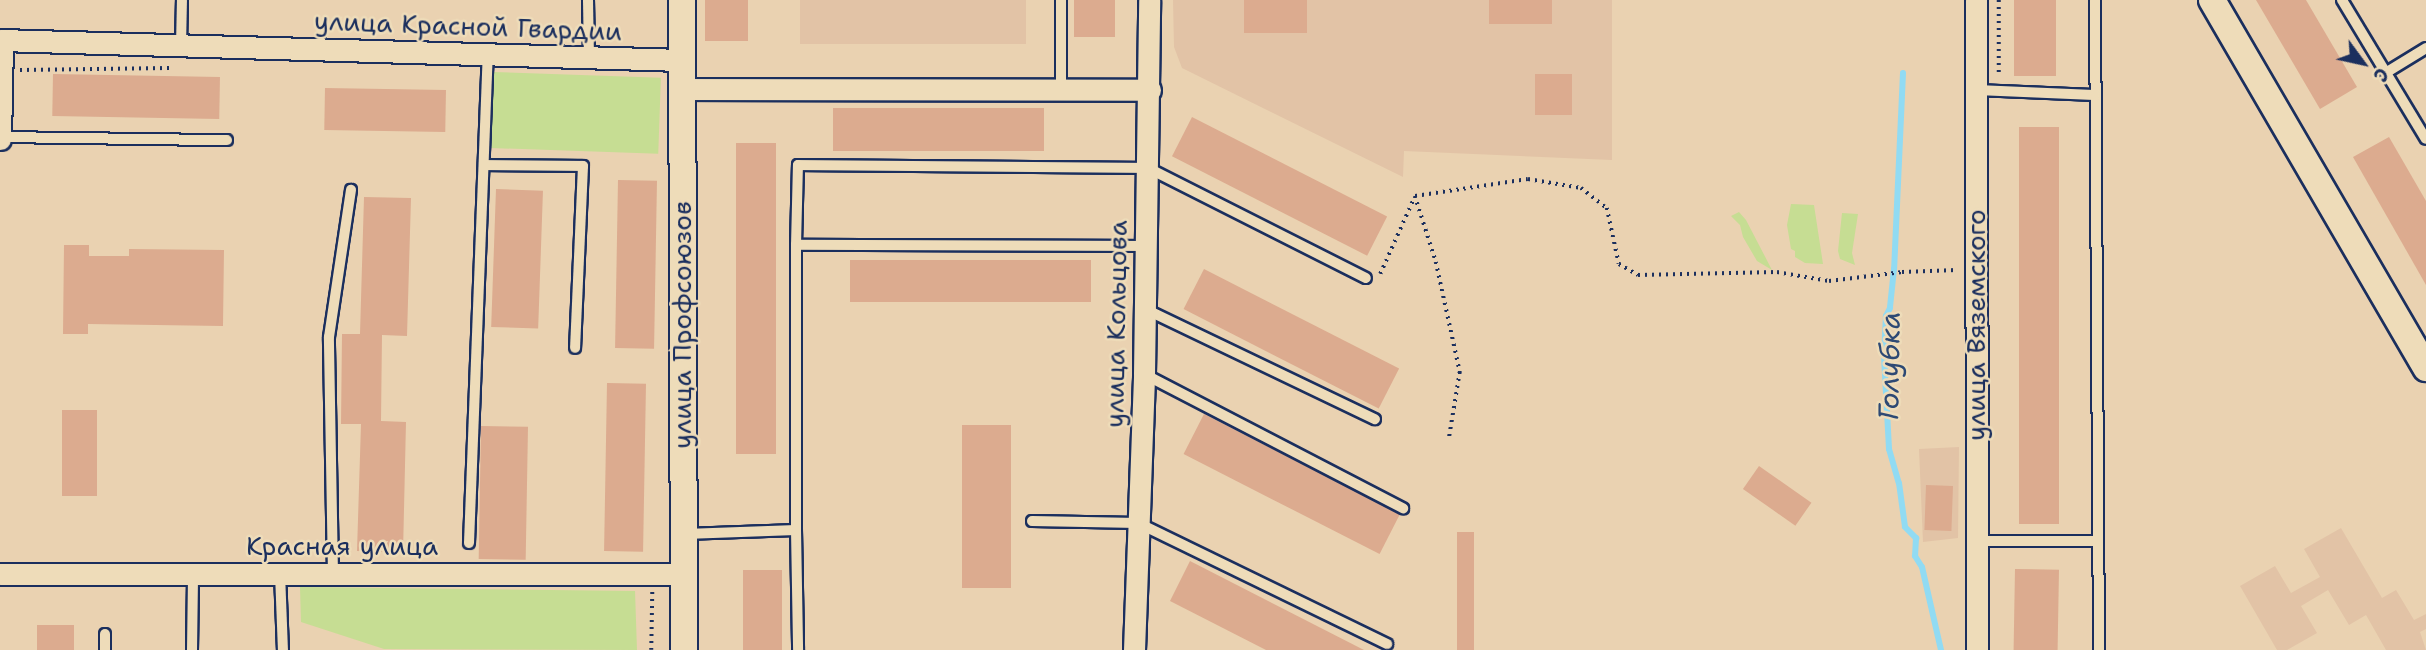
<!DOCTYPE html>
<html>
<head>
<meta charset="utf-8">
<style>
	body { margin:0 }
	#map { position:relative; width:2426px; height:650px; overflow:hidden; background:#ead2b1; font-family:"Shantell Sans",sans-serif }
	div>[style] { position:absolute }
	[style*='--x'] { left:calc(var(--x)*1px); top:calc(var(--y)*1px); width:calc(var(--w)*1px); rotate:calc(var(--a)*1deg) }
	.built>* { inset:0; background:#e2c3a6; transform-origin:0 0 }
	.green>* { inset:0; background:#c6dd93; transform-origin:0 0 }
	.stream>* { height:6px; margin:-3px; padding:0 3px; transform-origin:3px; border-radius:3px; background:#91dbf3 }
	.building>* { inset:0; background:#dcab8f; transform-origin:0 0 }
	.path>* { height:3.5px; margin-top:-1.75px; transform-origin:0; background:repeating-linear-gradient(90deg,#1b2f5e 0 2px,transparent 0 7px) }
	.roads { filter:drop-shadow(2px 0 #1b2f5e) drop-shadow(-2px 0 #1b2f5e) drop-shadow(0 2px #1b2f5e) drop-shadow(0 -2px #1b2f5e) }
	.service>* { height:10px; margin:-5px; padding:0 5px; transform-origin:5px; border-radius:5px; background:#eedcb9 }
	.minor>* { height:21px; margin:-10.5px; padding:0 10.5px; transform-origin:10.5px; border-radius:10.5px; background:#eedcb9 }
	.tertiary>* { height:26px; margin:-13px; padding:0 13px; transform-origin:13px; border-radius:13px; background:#eedcb9 }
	span { translate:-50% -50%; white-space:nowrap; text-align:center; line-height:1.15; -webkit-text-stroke:5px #eedcb9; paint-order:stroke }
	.street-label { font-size:26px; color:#1b2f5e }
	.water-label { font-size:28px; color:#2d4974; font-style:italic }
	.north { position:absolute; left:2328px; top:28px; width:70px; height:70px; -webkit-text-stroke:5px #eedcb9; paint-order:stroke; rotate:123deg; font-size:19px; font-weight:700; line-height:28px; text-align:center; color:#1b2f5e }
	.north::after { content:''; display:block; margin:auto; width:24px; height:32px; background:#1b2f5e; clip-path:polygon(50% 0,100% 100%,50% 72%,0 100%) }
</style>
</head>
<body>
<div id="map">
	<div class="built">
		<div style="left:800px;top:0;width:226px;height:44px"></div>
		<div style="clip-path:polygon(1173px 0,1612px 0,1612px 160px,1404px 151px,1403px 177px,1182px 68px,1174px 47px)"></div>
		<div style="clip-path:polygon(1959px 447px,1958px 538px,1923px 542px,1919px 449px)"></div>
		<div style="clip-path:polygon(2341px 528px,2382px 598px,2396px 590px,2414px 620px,2426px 614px,2426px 629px,2420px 632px,2426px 650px,2386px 650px,2366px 615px,2349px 625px,2328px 590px,2301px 606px,2317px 633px,2287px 650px,2277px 650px,2240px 586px,2275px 566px,2291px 593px,2320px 577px,2304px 549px)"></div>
	</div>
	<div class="green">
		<div style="left:493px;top:72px;width:168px;height:76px;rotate:2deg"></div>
		<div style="clip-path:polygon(1791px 204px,1814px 205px,1823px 264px,1805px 263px,1795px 257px,1795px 251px,1791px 249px,1787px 225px)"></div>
		<div style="clip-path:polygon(1739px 212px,1746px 220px,1772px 270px,1757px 261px,1743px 237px,1740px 225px,1731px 216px)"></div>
		<div style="clip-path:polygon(1842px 213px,1858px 214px,1852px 253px,1855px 265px,1840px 259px,1838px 251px)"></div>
		<div style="clip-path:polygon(300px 587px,635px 591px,637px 650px,384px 649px,301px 622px)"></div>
	</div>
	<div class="stream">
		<div style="--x:1903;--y:73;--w:196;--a:92.6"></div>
		<div style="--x:1894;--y:269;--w:39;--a:96"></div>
		<div style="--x:1890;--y:308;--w:9;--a:117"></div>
		<div style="--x:1886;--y:316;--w:40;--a:92.9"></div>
		<div style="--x:1884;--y:356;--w:93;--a:86.9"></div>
		<div style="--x:1889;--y:449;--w:35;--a:74"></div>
		<div style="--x:1899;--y:483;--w:44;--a:82.2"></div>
		<div style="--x:1905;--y:527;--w:16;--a:45"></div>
		<div style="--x:1916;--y:538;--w:18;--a:93"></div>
		<div style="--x:1915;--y:556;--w:13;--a:58"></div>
		<div style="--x:1922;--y:567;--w:85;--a:77.1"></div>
	</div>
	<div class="building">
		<div style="left:705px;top:0;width:43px;height:41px"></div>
		<div style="left:1074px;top:0;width:41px;height:37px"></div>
		<div style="left:1244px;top:0;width:63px;height:33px"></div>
		<div style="left:1489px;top:0;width:63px;height:24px"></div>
		<div style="left:2014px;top:0;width:42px;height:76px"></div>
		<div style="clip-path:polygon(2256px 0,2306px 0,2357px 87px,2320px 109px)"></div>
		<div style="left:53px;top:74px;width:167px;height:42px;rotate:1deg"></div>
		<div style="left:1535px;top:74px;width:37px;height:41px"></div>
		<div style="left:325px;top:88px;width:121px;height:42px;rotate:1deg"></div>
		<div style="left:833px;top:108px;width:211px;height:43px"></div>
		<div style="left:1192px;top:117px;width:219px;height:44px;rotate:27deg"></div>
		<div style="left:2019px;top:127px;width:40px;height:397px"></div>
		<div style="clip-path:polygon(2389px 137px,2426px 201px,2426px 285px,2353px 157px)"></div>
		<div style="left:736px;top:143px;width:40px;height:311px"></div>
		<div style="left:618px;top:180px;width:39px;height:168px;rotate:1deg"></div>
		<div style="left:496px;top:189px;width:47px;height:138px;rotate:2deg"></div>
		<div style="clip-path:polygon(364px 197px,411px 198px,407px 336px,382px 335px,381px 421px,406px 422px,403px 553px,357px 551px,361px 424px,341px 424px,342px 334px,360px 334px)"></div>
		<div style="clip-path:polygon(64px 245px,89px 245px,89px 256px,129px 256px,129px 249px,224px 250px,223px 326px,88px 324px,88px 334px,63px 334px)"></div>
		<div style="left:850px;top:260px;width:241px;height:42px"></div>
		<div style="left:1204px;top:269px;width:219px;height:45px;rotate:27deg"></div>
		<div style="left:607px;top:383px;width:39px;height:168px;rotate:1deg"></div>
		<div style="left:62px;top:410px;width:35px;height:86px"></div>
		<div style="left:1204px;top:414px;width:220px;height:45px;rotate:27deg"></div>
		<div style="left:962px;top:425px;width:49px;height:163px"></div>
		<div style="left:481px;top:426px;width:47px;height:133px;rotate:1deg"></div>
		<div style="left:1759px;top:466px;width:64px;height:28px;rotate:35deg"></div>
		<div style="left:1926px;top:485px;width:27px;height:45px;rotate:2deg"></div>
		<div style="left:1457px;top:532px;width:17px;height:118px"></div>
		<div style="clip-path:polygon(1190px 561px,1364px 650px,1266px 650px,1170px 601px)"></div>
		<div style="left:2015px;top:569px;width:44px;height:81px;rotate:1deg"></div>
		<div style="left:782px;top:570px;width:80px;height:39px;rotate:90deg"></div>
		<div style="left:37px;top:625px;width:37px;height:25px"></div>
	</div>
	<div class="path">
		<div style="--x:1999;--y:0;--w:75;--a:90"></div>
		<div style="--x:20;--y:70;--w:149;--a:-0.8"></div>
		<div style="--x:1415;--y:196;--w:114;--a:-8.6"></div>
		<div style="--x:1528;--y:179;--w:54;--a:9.6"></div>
		<div style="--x:1581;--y:188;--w:33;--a:38"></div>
		<div style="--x:1607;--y:208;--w:57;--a:77.9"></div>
		<div style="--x:1619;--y:264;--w:22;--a:30"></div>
		<div style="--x:1638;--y:275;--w:139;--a:-1.2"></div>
		<div style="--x:1777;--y:272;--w:53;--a:9.8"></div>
		<div style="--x:1829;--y:281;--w:74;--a:-7"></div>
		<div style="--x:1902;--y:272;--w:55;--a:-2.1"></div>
		<div style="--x:1415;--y:196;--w:69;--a:72.3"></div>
		<div style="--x:1436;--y:262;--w:113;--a:77.7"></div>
		<div style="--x:1460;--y:372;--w:68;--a:99.3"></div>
		<div style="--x:1380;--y:274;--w:83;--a:-65.9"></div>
		<div style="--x:651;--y:650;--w:58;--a:-89"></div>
	</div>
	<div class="roads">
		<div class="service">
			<div style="--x:588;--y:0;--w:58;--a:89"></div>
			<div style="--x:1061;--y:0;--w:90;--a:90"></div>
			<div style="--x:2095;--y:0;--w:650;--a:89.65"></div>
			<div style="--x:2342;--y:0;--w:162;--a:58.9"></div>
			<div style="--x:181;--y:46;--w:46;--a:-88.8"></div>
			<div style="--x:2387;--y:72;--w:46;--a:-31.6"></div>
			<div style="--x:1976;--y:90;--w:119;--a:2.4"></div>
			<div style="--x:0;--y:137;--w:227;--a:0.8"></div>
			<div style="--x:484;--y:165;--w:99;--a:0.6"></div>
			<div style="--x:583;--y:166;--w:182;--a:92.5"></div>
			<div style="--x:1147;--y:246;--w:351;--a:-179.8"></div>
			<div style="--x:796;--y:245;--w:80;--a:-88.6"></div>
			<div style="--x:798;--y:165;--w:350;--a:0.5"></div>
			<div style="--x:1148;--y:168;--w:244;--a:26.8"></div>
			<div style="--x:1145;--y:309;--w:255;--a:25.6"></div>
			<div style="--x:1144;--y:374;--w:292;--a:27.4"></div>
			<div style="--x:1032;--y:521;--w:106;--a:1.1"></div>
			<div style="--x:1138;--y:523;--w:277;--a:25.9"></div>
			<div style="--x:796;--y:530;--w:120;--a:89"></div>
			<div style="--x:685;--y:534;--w:111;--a:-2.1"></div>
			<div style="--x:796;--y:530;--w:285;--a:-90"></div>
			<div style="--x:1977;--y:541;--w:121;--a:0"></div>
			<div style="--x:469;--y:543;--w:488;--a:-87.8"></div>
			<div style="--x:280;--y:573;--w:77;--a:87.8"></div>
			<div style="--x:333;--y:574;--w:237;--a:-91"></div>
			<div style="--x:329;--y:337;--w:149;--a:-81.5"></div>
			<div style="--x:105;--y:634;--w:16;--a:90"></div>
			<div style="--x:192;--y:650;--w:76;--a:-89.2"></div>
		</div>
		<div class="minor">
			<div style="--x:1976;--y:0;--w:650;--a:89.91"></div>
			<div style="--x:0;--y:40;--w:682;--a:1.68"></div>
			<div style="--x:682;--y:89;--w:468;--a:0.1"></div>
			<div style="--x:0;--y:139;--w:99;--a:-88.8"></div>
			<div style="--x:0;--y:574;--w:684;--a:0"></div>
			<div style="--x:1134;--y:650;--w:276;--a:-87.9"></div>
			<div style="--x:1144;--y:374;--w:374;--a:-89.2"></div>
		</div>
		<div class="tertiary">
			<div style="--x:682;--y:0;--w:650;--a:89.82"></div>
			<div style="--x:2212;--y:0;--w:426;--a:59.8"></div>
		</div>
	</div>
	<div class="street-label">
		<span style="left:468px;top:26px;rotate:2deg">улица Красной Гвардии</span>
		<span style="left:1116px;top:324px;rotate:-89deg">улица Кольцова</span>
		<span style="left:682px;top:325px;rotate:-90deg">улица Профсоюзов</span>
		<span style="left:1976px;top:325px;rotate:-90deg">улица Вяземского</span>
		<span style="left:342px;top:546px">Красная улица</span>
	</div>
	<div class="water-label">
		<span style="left:1889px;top:366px;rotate:-89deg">Голубка</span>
	</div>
	<div class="north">С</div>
</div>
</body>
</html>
